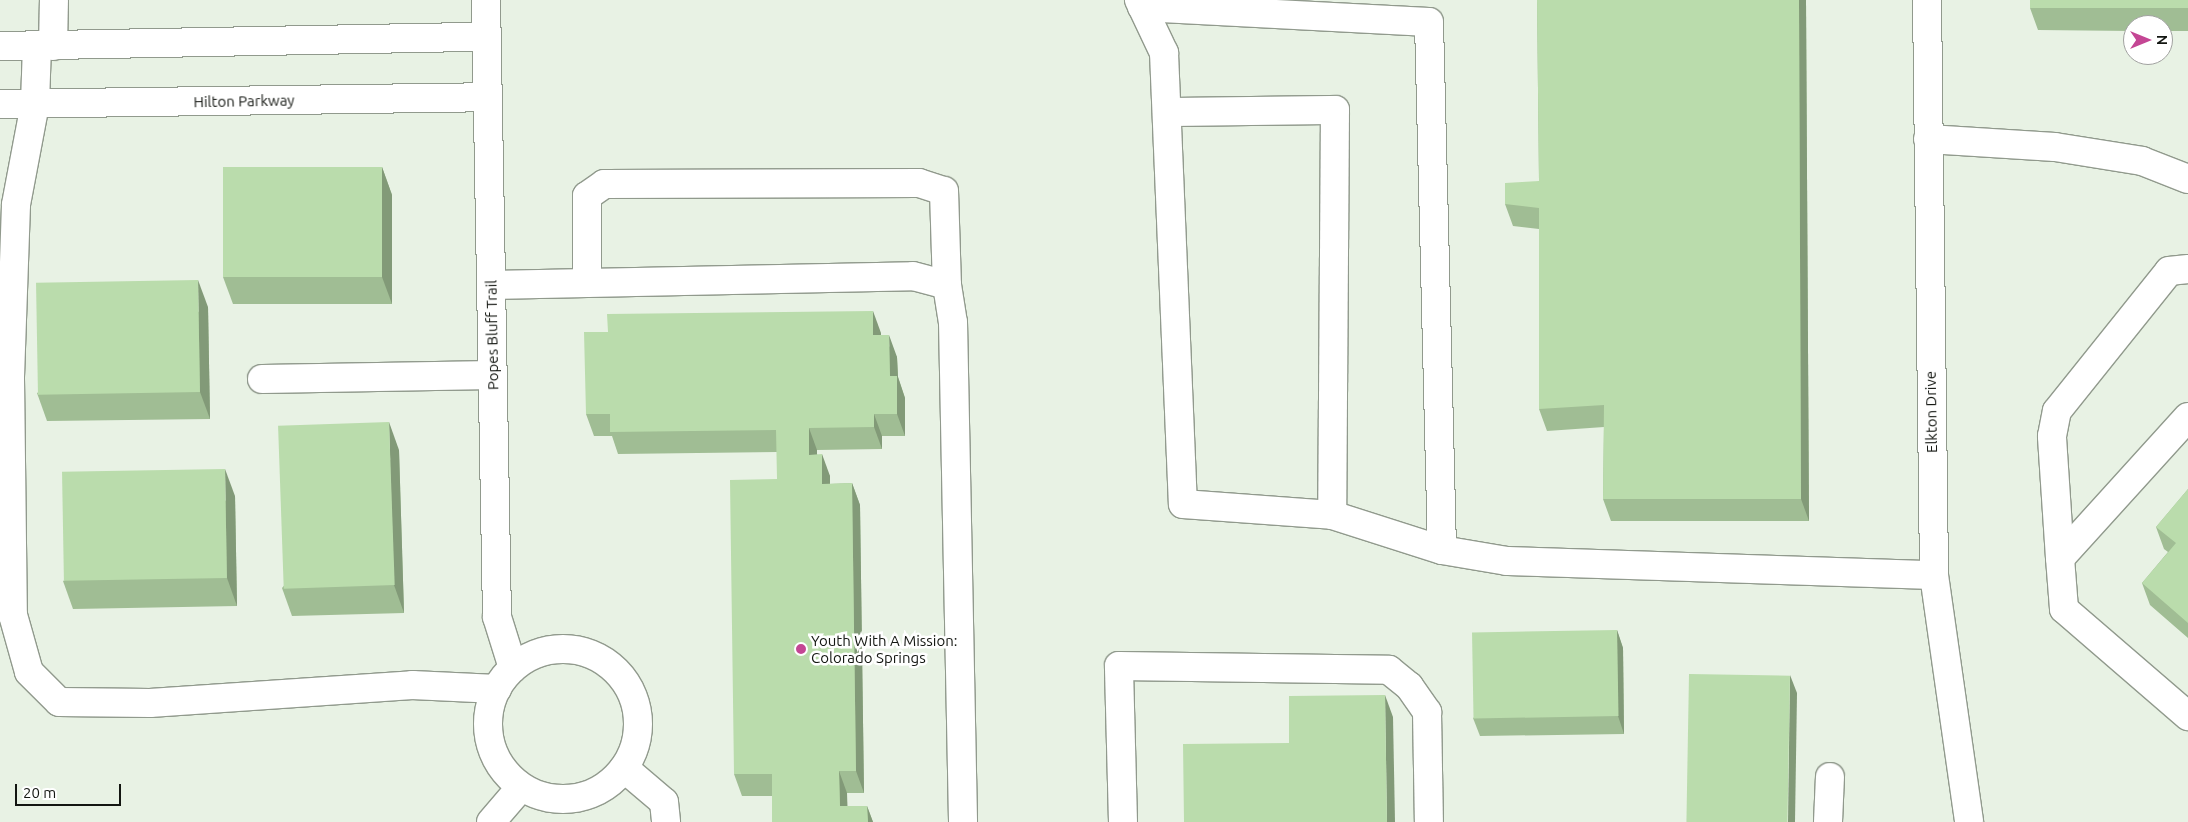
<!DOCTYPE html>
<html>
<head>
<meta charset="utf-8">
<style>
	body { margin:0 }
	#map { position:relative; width:2188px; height:822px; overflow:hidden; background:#e8f2e4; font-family:Ubuntu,sans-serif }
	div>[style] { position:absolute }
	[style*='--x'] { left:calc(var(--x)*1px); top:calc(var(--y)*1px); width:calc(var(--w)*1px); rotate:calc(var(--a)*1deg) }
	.roads { filter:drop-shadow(1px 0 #919a8d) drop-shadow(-1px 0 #919a8d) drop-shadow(0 1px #919a8d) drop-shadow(0 -1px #919a8d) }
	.minor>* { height:28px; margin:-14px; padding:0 14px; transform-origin:14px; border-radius:14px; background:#fff }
	.minor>.ring { margin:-14px; padding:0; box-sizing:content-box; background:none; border:28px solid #fff; border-radius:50% }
	.wall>* { inset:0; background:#a0bd94 }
	.shaded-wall>* { inset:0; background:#829a78 }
	.building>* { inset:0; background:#badcac; transform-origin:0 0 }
	.dots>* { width:14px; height:14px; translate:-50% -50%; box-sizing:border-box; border:2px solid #fff; border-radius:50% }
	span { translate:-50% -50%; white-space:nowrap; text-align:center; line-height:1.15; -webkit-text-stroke:5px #fff; paint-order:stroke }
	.street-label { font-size:15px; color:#131611 }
	.poi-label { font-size:15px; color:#131611 }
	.left { translate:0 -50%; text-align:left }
	.north { position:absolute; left:2123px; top:15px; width:50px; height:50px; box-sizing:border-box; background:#fff; border:1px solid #a1a2a0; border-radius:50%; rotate:90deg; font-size:14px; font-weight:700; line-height:20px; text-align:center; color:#131611 }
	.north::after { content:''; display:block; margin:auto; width:18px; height:22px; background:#c44694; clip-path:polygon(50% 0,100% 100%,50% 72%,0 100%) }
	.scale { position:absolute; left:15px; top:784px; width:106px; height:22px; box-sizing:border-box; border:2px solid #131611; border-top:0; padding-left:6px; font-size:15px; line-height:18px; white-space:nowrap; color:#131611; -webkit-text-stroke:4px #fff; paint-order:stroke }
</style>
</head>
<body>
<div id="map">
	<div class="roads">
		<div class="minor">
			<div style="--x:486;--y:0;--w:617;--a:88.98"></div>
			<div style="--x:497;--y:617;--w:53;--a:72.6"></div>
			<div style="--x:1139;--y:0;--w:59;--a:64.7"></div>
			<div style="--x:1164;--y:53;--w:451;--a:87.6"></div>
			<div style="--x:1183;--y:504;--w:149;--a:4.2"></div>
			<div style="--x:1332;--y:515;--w:115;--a:17.7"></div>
			<div style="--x:1442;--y:550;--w:66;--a:9.6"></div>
			<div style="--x:1507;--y:561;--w:427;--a:1.9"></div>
			<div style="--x:1927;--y:0;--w:575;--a:89.3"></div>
			<div style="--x:1934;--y:575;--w:249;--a:81.9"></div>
			<div style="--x:1142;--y:7;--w:287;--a:3"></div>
			<div style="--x:1429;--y:22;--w:528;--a:88.59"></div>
			<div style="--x:0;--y:46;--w:487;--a:-1.1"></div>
			<div style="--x:37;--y:46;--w:58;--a:92"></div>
			<div style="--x:35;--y:104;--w:103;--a:100.7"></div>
			<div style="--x:16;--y:205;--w:174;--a:92"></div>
			<div style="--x:10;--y:379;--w:236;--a:89.3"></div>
			<div style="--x:13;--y:615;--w:59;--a:74.3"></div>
			<div style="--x:29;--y:672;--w:42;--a:45"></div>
			<div style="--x:59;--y:702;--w:91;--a:0.6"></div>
			<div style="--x:150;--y:703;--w:263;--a:-3.9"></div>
			<div style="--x:412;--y:685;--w:85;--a:2.7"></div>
			<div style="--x:53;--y:46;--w:46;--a:-88.8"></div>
			<div style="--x:0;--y:104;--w:487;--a:-0.8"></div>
			<div style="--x:1167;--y:112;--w:168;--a:-0.7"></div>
			<div style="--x:1335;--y:110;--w:405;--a:90.4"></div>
			<div style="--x:1928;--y:139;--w:127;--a:3.6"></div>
			<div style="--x:2055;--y:147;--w:88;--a:9.1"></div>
			<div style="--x:2142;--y:161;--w:49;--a:21.4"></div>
			<div style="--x:587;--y:283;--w:87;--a:-90"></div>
			<div style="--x:587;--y:196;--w:21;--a:-35"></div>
			<div style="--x:604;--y:184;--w:315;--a:-0.2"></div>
			<div style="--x:919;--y:183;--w:26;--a:18"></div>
			<div style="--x:944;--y:191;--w:94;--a:88.2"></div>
			<div style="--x:491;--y:285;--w:422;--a:-1.2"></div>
			<div style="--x:913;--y:276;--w:35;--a:15"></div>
			<div style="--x:947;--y:285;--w:37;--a:81"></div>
			<div style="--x:953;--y:322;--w:500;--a:88.85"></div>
			<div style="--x:262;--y:379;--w:231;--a:-1"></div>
			<div style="--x:2188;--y:417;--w:190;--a:132.2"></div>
			<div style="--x:2060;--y:558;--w:51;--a:85.5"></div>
			<div style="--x:2064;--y:609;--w:164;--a:40.8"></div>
			<div style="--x:2060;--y:558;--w:122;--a:-93.8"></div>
			<div style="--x:2052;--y:436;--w:25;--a:-79"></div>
			<div style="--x:2057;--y:411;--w:179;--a:-51.3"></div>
			<div style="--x:2169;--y:271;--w:19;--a:-6"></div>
			<div class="ring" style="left:488px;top:649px;width:122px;height:122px"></div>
			<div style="--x:624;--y:768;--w:52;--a:40.4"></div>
			<div style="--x:664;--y:802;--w:20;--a:84"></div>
			<div style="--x:491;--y:822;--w:46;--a:-49.4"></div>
			<div style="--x:1123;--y:822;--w:156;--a:-91.5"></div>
			<div style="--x:1119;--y:666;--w:270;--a:0.8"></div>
			<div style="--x:1389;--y:670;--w:26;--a:39"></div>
			<div style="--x:1409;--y:686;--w:32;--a:55"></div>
			<div style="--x:1427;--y:712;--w:110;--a:89"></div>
			<div style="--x:1828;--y:822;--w:45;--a:-87.5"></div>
		</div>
	</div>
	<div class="wall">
		<div style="clip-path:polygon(1537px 0,1806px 0,1809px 521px,1611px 521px,1603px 499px,1604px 427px,1547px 431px,1539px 409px,1539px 229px,1513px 226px,1505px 204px,1539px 181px)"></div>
		<div style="clip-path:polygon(2188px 0,2188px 31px,2163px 31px,2163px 25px,2133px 25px,2133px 31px,2038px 30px,2030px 8px)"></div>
		<div style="clip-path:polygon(382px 167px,392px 195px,392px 304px,233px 304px,223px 277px)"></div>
		<div style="clip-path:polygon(208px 307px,210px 419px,47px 421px,37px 393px)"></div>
		<div style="clip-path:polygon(881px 333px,881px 335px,897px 357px,898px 377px,905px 398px,905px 436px,882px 436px,882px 449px,817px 450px,817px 454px,830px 476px,830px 484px,852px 483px,860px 505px,864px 793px,847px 793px,847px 806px,867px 806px,873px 822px,772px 822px,772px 796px,742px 796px,734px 774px,777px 479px,777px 452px,618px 454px,612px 436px,594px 436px,586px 414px)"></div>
		<div style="clip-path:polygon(399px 450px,404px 613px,292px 616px,282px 588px)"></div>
		<div style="clip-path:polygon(2188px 489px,2188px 638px,2150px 605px,2142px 583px,2168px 552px,2164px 549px,2156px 527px)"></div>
		<div style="clip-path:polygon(235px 496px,237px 606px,73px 609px,63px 581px)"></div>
		<div style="clip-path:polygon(1617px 630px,1623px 648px,1624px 734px,1480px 736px,1473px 718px)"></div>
	</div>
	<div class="shaded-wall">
		<div style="clip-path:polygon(1799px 0,1806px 0,1809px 521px,1801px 499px)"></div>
		<div style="clip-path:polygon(382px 167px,392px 195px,392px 304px,382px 277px)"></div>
		<div style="clip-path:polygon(198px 280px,208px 307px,210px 419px,200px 392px)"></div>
		<div style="clip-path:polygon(873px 311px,881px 333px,881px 357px,873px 335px)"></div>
		<div style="clip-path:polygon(889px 335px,897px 357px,898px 377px,905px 398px,905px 436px,897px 414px,890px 376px)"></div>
		<div style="clip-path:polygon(874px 414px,882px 436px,882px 449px,874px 427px)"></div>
		<div style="clip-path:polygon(389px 422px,399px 450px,404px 613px,394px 585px)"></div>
		<div style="clip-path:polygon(809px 428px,817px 450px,817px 477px,809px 455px)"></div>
		<div style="clip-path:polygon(822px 454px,830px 476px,830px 506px,822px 484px)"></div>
		<div style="clip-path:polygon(225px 469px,235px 496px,237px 606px,227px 578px)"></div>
		<div style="clip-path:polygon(852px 483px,860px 505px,864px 793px,856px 771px)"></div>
		<div style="clip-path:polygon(1617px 630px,1623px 648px,1624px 734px,1618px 716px)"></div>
		<div style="clip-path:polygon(1790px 675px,1797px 693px,1795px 822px,1788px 822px)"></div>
		<div style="clip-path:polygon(1385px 695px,1393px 717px,1395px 822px,1387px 822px)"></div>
		<div style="clip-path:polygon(839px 771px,847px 793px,848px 822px,840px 806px)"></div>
		<div style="clip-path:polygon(867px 806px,873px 822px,868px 822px)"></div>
	</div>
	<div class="building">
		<div style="clip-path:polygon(1537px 0,1799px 0,1801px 499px,1603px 499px,1604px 405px,1539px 409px,1539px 208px,1505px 204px,1505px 183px,1539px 181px)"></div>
		<div style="left:2030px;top:0;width:158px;height:8px"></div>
		<div style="left:223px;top:167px;width:159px;height:110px"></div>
		<div style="left:198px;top:280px;width:112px;height:162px;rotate:89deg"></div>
		<div style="clip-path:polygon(873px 311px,873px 335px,889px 335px,890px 376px,897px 376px,897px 414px,874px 414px,874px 427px,809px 428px,809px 455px,822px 454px,822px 484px,852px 483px,856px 771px,839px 771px,840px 806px,867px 806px,868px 822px,772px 822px,772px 774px,734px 774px,730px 480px,777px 479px,776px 430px,610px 432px,610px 414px,586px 414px,584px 332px,608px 332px,607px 314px)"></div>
		<div style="left:389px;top:422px;width:163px;height:111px;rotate:88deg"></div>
		<div style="left:225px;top:469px;width:109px;height:163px;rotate:89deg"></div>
		<div style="clip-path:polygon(2188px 489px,2188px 623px,2142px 583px,2176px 543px,2156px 527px)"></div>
		<div style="left:1617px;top:630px;width:86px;height:145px;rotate:89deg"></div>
		<div style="left:1689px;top:674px;width:101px;height:148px;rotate:1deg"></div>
		<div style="clip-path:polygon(1385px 695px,1387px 822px,1184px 822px,1183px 744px,1289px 743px,1289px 696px)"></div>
	</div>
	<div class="dots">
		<div style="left:801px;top:649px;background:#c44694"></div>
	</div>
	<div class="street-label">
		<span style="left:244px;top:101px;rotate:-1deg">Hilton Parkway</span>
		<span style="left:492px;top:335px;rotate:-91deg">Popes Bluff Trail</span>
		<span style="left:1931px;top:412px;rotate:-91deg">Elkton Drive</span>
	</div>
	<div class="poi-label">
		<span class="left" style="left:811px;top:649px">Youth With A Mission:<br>Colorado Springs</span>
	</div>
	<div class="north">N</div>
	<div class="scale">20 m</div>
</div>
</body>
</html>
